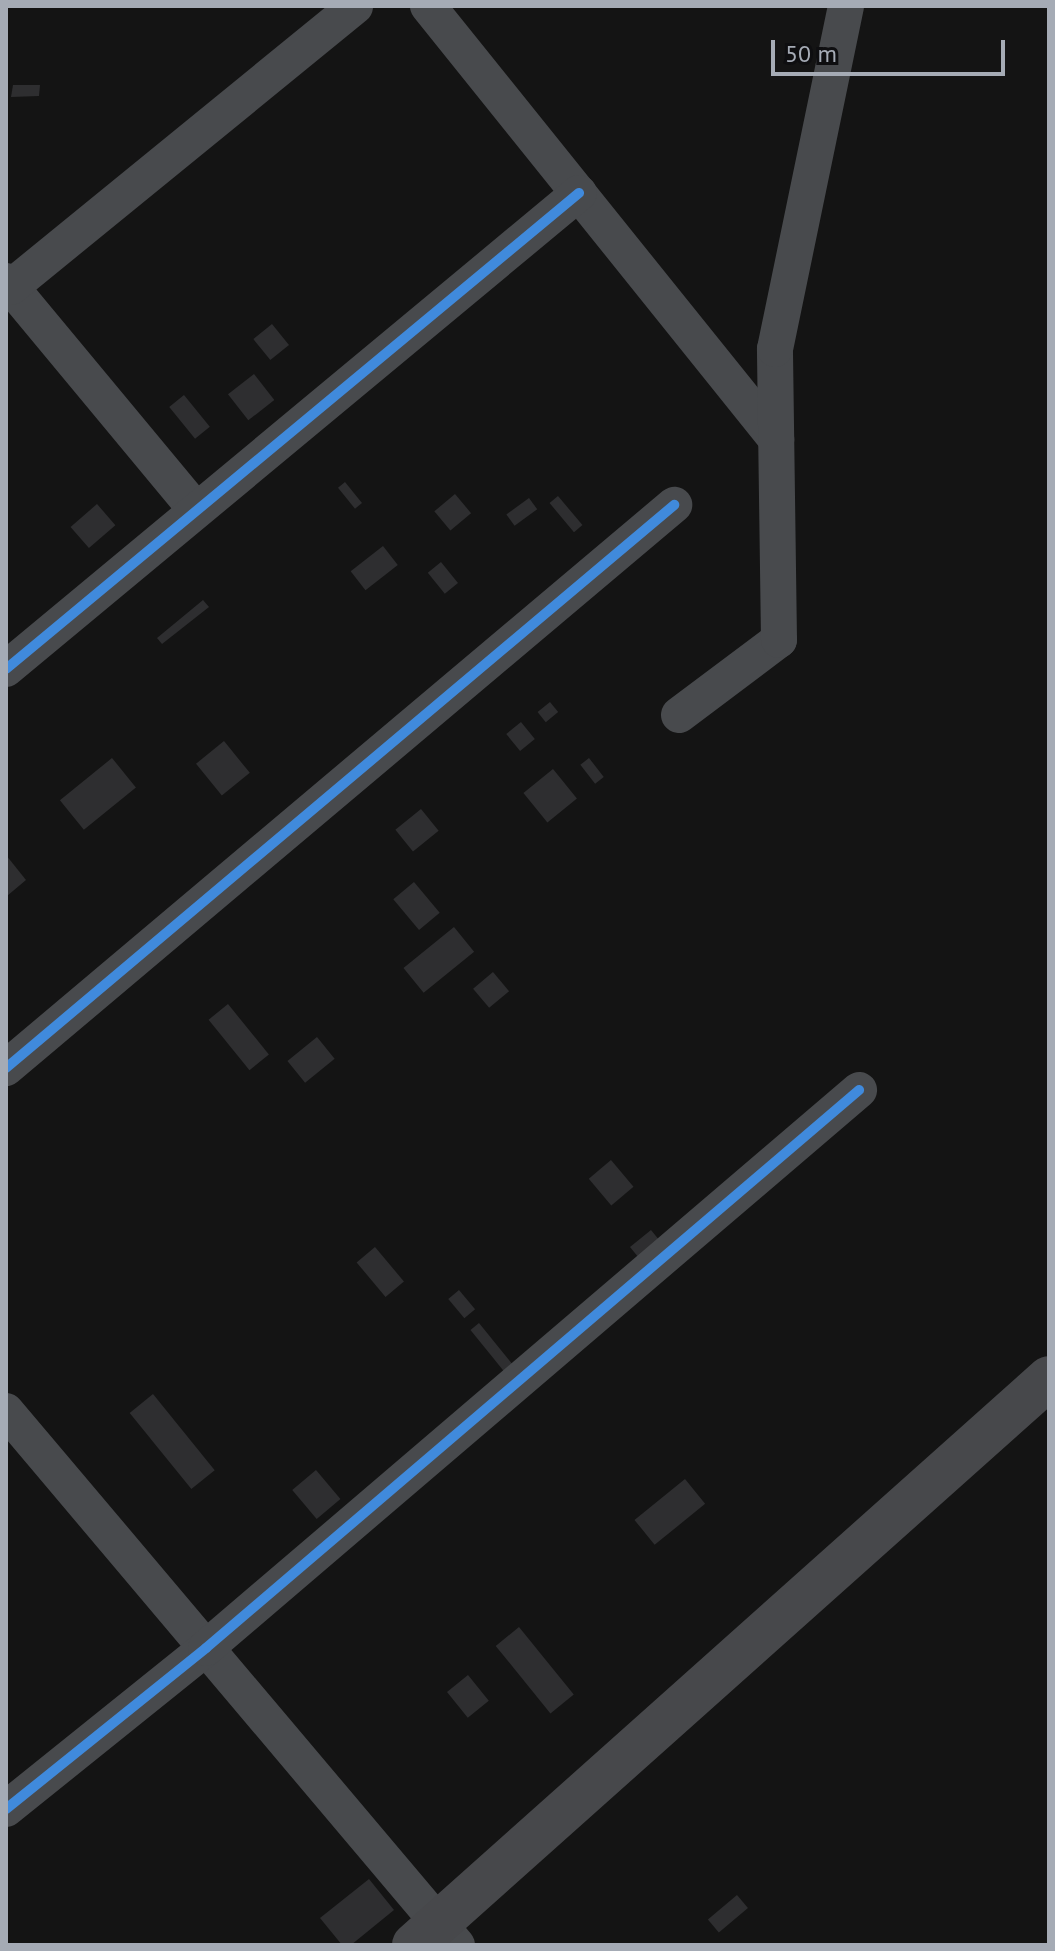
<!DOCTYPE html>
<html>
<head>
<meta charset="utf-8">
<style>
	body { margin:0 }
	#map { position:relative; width:1055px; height:1951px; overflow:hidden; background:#141414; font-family:"PT Sans",sans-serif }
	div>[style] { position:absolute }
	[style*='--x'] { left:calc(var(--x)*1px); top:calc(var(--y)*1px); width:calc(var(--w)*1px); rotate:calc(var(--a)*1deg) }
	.building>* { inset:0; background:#2e2e30; transform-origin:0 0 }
	.minor>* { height:36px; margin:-18px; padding:0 18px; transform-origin:18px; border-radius:18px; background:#484a4d }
	.secondary>* { height:44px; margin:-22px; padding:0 22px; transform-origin:22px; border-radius:22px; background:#47484b }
	.cycleway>* { height:10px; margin:-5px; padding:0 5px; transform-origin:5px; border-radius:5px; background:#408adc }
	span { translate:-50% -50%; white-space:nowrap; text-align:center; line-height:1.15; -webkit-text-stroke:6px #0e0e10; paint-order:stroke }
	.frame { position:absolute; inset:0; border:8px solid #a5abb5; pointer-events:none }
	.scale { position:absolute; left:771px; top:40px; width:234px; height:36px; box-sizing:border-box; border:4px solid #a5abb5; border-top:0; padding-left:10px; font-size:24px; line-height:28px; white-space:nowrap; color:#a5abb5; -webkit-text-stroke:6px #0e0e10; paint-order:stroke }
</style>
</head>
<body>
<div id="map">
	<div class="building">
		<div style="clip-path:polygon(13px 85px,40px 85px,39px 96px,11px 97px)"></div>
		<div style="left:272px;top:324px;width:27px;height:24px;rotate:51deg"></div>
		<div style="left:254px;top:374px;width:33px;height:33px;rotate:52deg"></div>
		<div style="left:184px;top:395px;width:41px;height:19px;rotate:51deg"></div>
		<div style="left:345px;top:482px;width:27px;height:9px;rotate:51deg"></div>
		<div style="left:455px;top:494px;width:25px;height:27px;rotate:50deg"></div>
		<div style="left:558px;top:496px;width:38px;height:11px;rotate:50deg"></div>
		<div style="left:529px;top:498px;width:14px;height:28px;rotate:54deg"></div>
		<div style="left:97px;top:504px;width:28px;height:35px;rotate:49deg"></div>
		<div style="left:383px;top:546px;width:24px;height:41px;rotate:52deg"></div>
		<div style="left:441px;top:562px;width:27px;height:17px;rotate:51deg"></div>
		<div style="clip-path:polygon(203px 600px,209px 607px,162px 644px,157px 638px)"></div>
		<div style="left:550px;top:702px;width:13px;height:16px;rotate:51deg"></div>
		<div style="left:521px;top:722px;width:22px;height:19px;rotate:51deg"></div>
		<div style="left:224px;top:741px;width:41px;height:36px;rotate:51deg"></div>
		<div style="left:112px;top:758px;width:38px;height:67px;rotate:51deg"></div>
		<div style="left:589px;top:758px;width:24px;height:11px;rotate:52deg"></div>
		<div style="left:553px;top:769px;width:38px;height:38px;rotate:51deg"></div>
		<div style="left:421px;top:809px;width:28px;height:33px;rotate:51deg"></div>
		<div style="clip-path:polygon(6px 855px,26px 880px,7px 896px,6px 894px)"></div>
		<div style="left:414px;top:882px;width:40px;height:27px;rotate:50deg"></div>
		<div style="left:454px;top:927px;width:32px;height:65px;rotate:51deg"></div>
		<div style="left:493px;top:972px;width:25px;height:26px;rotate:50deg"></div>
		<div style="left:228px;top:1004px;width:65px;height:25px;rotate:51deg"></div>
		<div style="left:317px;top:1037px;width:28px;height:38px;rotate:51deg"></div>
		<div style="left:611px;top:1160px;width:35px;height:29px;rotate:50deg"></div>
		<div style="left:651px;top:1230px;width:32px;height:27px;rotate:51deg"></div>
		<div style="left:375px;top:1247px;width:45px;height:24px;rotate:50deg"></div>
		<div style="left:459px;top:1290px;width:25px;height:14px;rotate:50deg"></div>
		<div style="left:479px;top:1323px;width:58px;height:11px;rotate:51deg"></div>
		<div style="left:153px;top:1394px;width:98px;height:30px;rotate:51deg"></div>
		<div style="left:316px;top:1470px;width:38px;height:31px;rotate:50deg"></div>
		<div style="left:685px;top:1479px;width:32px;height:65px;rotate:51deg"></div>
		<div style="left:519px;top:1627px;width:87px;height:30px;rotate:51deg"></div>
		<div style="left:468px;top:1675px;width:33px;height:27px;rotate:51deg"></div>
		<div style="clip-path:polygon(369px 1879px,394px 1910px,351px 1945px,342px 1945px,320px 1918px)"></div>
		<div style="left:737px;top:1895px;width:17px;height:38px;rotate:50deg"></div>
	</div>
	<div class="minor">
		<div style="--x:428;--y:6;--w:556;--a:51.21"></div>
		<div style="--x:6;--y:281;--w:296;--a:50.3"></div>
		<div style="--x:11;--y:287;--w:444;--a:-39.2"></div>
		<div style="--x:6;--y:669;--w:745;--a:-39.72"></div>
		<div style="--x:679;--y:715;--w:125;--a:-36.9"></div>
		<div style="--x:779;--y:640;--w:291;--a:-90.8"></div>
		<div style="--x:775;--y:349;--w:350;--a:-78.3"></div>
		<div style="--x:6;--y:1068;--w:874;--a:-40.12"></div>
		<div style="--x:6;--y:1411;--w:699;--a:49.82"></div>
		<div style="--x:6;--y:1809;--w:257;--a:-38.8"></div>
		<div style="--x:206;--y:1648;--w:859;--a:-40.51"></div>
	</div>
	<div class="secondary">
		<div style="--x:414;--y:1945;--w:851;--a:-41.76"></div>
	</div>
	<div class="cycleway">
		<div style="--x:6;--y:669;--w:745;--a:-39.72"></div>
		<div style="--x:6;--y:1068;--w:874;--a:-40.12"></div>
		<div style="--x:6;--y:1809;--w:257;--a:-38.8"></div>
		<div style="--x:206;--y:1648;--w:859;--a:-40.51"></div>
	</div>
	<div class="frame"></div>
	<div class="scale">50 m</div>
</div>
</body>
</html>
